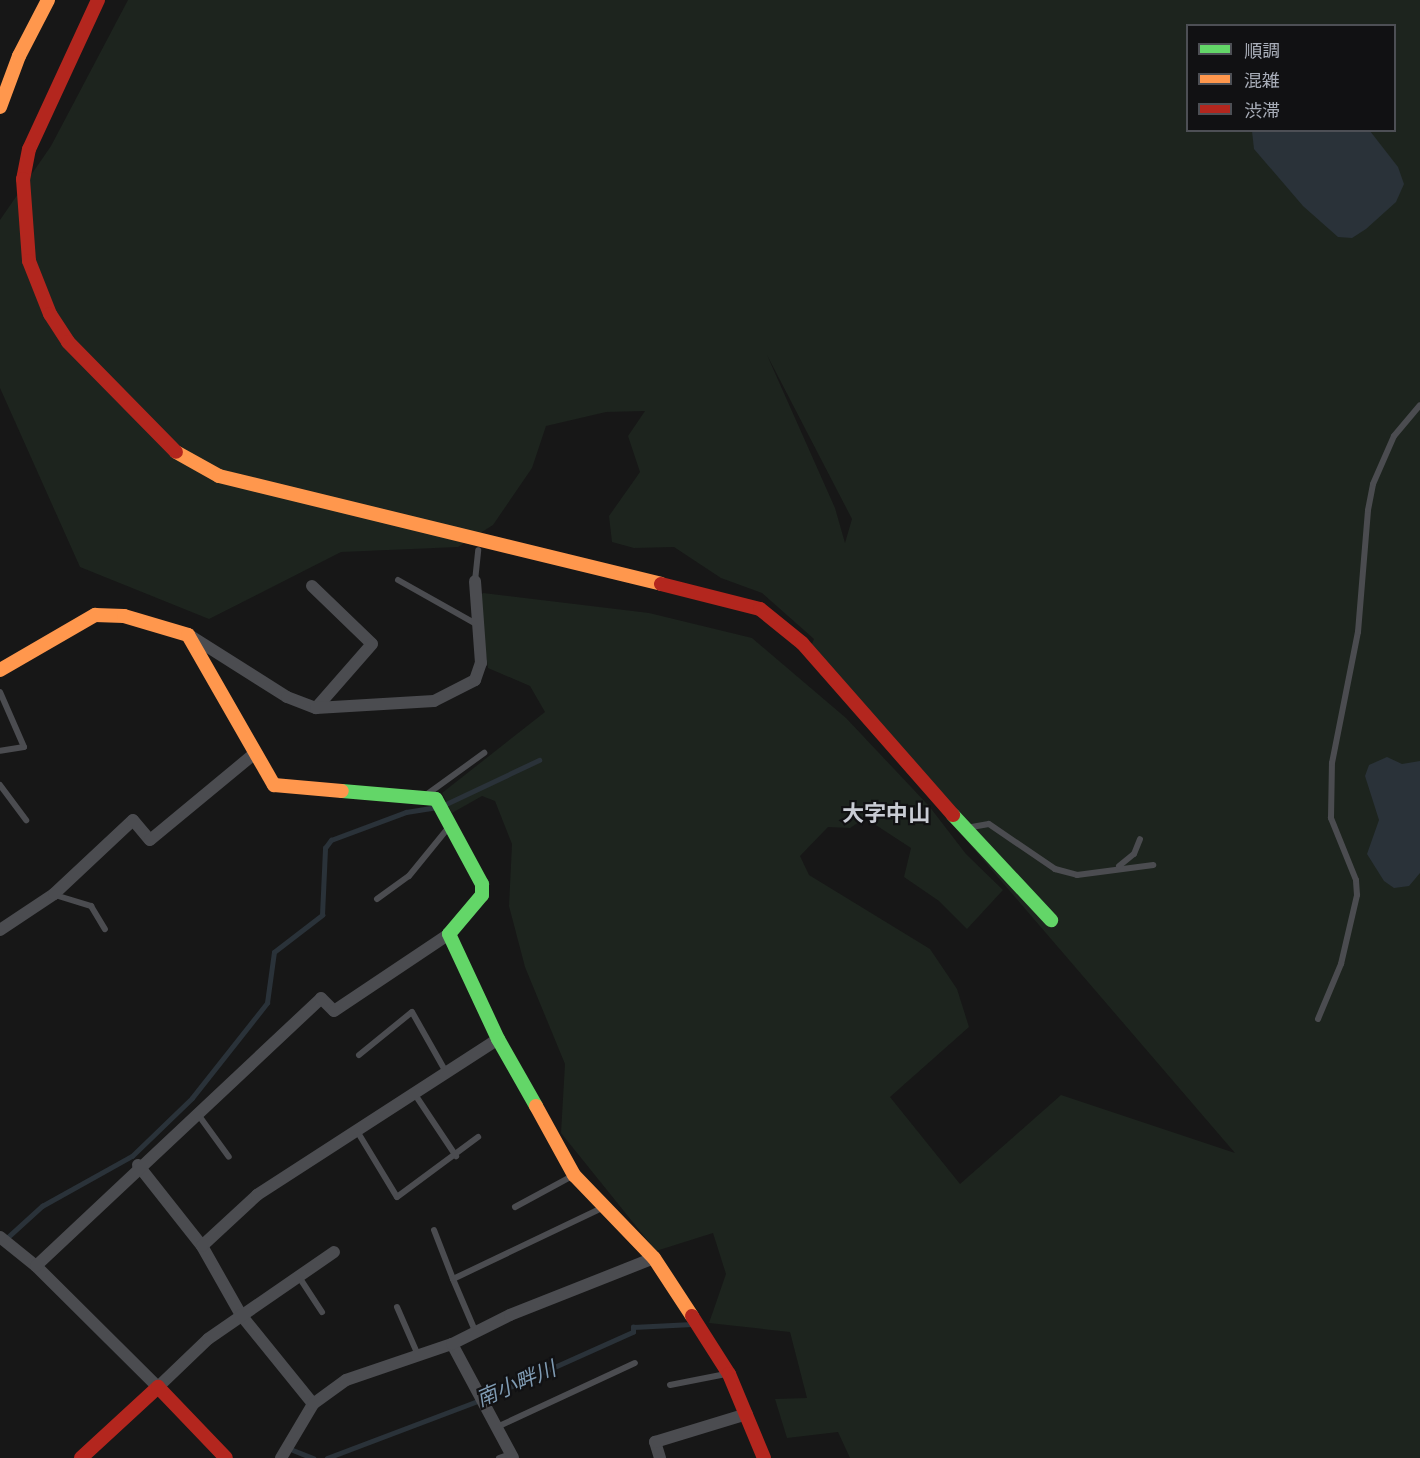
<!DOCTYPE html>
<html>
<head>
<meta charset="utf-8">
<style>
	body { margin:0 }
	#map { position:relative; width:1420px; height:1458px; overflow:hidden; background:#171717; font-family:"Space Grotesk","Noto Sans JP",sans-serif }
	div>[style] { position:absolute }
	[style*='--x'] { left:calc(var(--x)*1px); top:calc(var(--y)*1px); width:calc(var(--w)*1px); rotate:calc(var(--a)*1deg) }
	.green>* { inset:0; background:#1d241e }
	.water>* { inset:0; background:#2a3239 }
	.stream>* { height:4.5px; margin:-2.25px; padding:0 2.25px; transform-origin:2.25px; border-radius:2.25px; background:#2a3239 }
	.lane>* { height:6px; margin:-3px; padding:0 3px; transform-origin:3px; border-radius:3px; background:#4b4c50 }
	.street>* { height:12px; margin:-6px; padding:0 6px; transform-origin:6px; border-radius:6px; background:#4b4c50 }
	.fast>* { height:14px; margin:-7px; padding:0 7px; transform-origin:7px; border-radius:7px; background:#63d668 }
	.slow>* { height:14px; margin:-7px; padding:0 7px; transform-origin:7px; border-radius:7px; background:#ff974d }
	.jam>* { height:14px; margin:-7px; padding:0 7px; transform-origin:7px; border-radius:7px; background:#b3261e }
	span { translate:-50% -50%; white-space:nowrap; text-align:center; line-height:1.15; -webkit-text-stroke:4.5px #111113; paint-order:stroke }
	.water-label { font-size:21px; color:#7f9bb3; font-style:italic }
	.quarter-label { font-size:22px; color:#c9ccd4; font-weight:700 }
	.legend { position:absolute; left:1186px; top:24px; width:210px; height:108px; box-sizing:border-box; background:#111113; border:2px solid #4d4f55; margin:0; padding:8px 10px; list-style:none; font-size:18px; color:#a8adb8 }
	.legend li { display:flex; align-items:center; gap:12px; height:30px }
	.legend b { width:30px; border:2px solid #4d4f55 }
</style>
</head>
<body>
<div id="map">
	<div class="green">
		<div style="clip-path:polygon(evenodd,128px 0,1420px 0,1420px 1458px,850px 1458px,838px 1432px,787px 1438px,775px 1399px,807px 1398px,790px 1332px,709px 1323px,726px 1274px,713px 1233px,656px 1251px,561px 1133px,565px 1064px,525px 967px,509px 906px,512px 844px,495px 801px,482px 796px,452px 813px,442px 793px,545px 712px,530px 686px,488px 668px,478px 599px,483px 593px,649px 613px,752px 638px,846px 718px,929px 806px,966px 854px,1003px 890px,967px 929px,939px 901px,904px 877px,911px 848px,865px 818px,850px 828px,828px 827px,800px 856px,809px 875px,930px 949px,957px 989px,969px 1027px,890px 1097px,960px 1184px,1061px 1095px,1235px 1153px,807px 655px,814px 639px,762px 593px,721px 578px,674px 547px,634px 548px,612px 542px,609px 516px,640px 472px,628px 436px,645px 411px,606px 412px,546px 426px,532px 468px,493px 525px,458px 547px,341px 552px,209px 619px,80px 567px,0 388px,0 220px,51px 146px,128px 0,1188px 26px,1394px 26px,1394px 130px,1188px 130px,1188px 26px,128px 0,767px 355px,852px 519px,845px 543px,835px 508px,767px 355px)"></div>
	</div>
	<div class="water">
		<div style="clip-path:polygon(1252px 131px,1370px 131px,1398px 167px,1404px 184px,1396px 202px,1366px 229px,1352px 238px,1338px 237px,1303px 206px,1254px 149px)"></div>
		<div style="clip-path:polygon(1387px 757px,1402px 764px,1420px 761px,1420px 873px,1409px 886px,1394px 888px,1384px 881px,1367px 854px,1379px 820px,1365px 776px,1369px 765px)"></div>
	</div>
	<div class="stream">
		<div style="--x:446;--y:804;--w:103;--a:-25.3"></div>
		<div style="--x:8;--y:1237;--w:46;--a:-42.4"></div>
		<div style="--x:42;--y:1206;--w:103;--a:-29.1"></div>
		<div style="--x:132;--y:1156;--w:83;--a:-44"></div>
		<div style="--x:192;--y:1098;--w:121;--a:-51.7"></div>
		<div style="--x:267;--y:1003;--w:51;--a:-82.2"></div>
		<div style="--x:274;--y:952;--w:61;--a:-37.6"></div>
		<div style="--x:322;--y:915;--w:67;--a:-87.4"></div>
		<div style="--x:325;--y:848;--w:10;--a:-53"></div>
		<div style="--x:331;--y:840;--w:80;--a:-20.5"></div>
		<div style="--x:406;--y:812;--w:30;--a:-9"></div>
		<div style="--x:293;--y:1450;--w:22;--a:22"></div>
		<div style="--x:327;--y:1458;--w:167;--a:-20.7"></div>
		<div style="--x:483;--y:1399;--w:164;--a:-24.1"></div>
		<div style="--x:633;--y:1332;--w:5;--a:-90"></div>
		<div style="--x:633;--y:1327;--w:59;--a:-2.9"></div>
	</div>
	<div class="lane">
		<div style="--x:398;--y:580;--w:90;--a:29.4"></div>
		<div style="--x:475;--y:581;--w:31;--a:-84"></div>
		<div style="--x:0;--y:692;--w:60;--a:66.4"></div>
		<div style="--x:24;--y:747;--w:24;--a:171"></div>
		<div style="--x:0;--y:785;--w:44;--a:53.4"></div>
		<div style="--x:426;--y:795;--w:72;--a:-35.9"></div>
		<div style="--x:966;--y:828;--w:23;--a:-10"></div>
		<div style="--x:989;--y:824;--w:80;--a:34.3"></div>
		<div style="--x:1055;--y:869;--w:23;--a:15"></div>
		<div style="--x:1077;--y:875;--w:77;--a:-7.5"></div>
		<div style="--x:1119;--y:866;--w:19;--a:-39"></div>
		<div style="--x:1134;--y:854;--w:16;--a:-68"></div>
		<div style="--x:55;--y:895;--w:38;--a:17"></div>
		<div style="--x:91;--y:906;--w:27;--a:59"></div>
		<div style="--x:377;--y:899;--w:39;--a:-36"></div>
		<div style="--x:409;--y:876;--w:63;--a:-50.8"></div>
		<div style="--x:1318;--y:1019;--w:60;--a:-67.3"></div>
		<div style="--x:1341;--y:964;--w:71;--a:-76.9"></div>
		<div style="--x:1357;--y:895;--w:15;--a:-94"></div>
		<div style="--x:1356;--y:880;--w:67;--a:-112"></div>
		<div style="--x:1331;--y:818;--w:55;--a:-89"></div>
		<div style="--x:1332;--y:763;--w:134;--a:-78.8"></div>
		<div style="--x:1358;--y:632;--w:122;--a:-85.3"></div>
		<div style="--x:1368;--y:510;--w:26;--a:-79"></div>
		<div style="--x:1373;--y:484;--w:52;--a:-66.4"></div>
		<div style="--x:1394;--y:436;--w:40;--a:-50"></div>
		<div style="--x:359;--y:1055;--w:68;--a:-39.1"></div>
		<div style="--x:412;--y:1012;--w:69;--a:60.5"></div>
		<div style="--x:414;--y:1093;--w:76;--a:56.3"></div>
		<div style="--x:197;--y:1113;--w:54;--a:54"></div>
		<div style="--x:357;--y:1131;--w:77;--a:58.8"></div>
		<div style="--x:397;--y:1197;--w:101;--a:-36.5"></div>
		<div style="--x:515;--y:1207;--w:67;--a:-28.5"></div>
		<div style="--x:434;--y:1230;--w:53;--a:68.8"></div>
		<div style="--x:299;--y:1277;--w:42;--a:56.7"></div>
		<div style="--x:397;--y:1307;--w:52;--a:66.4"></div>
		<div style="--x:476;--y:1333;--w:59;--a:-113.1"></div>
		<div style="--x:453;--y:1279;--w:165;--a:-25.5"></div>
		<div style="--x:670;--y:1385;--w:57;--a:-11.1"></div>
		<div style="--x:497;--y:1427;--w:152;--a:-24.9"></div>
		<div style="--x:499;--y:1458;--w:9;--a:-18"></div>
	</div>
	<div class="street">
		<div style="--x:312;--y:586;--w:83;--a:44"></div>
		<div style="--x:372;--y:644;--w:85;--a:131.2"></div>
		<div style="--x:189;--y:635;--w:116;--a:32.3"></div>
		<div style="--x:287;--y:697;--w:31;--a:21"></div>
		<div style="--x:316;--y:708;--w:118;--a:-3.4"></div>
		<div style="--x:434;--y:701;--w:46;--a:-27.1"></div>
		<div style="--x:475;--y:680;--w:18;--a:-71"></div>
		<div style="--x:481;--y:663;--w:82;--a:-94.2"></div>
		<div style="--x:0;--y:930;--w:65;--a:-33.7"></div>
		<div style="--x:54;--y:894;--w:108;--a:-43.1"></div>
		<div style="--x:133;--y:820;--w:26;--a:50"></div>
		<div style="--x:150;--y:840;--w:135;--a:-39.6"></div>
		<div style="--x:138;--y:1165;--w:103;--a:51.7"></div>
		<div style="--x:202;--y:1246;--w:79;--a:60.5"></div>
		<div style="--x:241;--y:1315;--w:114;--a:51"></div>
		<div style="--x:0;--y:1237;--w:46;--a:38.9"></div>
		<div style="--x:36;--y:1266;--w:172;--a:44.8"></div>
		<div style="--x:158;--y:1387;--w:69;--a:-43.8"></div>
		<div style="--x:208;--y:1339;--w:153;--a:-34.6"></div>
		<div style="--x:202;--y:1246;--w:75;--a:-42.8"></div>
		<div style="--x:257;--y:1195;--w:287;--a:-32.9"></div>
		<div style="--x:36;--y:1266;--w:391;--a:-43.2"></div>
		<div style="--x:321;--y:998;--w:18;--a:45"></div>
		<div style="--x:334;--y:1011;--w:138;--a:-33.8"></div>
		<div style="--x:452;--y:1344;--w:129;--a:61.8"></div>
		<div style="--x:281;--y:1458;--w:63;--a:-59.3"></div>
		<div style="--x:313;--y:1404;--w:41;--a:-36"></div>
		<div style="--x:346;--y:1380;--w:112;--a:-18.8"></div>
		<div style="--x:452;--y:1344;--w:65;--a:-26.6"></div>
		<div style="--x:510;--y:1315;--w:155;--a:-21.6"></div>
		<div style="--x:660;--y:1458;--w:17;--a:-107"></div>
		<div style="--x:655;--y:1442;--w:96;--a:-16.9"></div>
	</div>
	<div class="fast">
		<div style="--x:342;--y:791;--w:94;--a:4.9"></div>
		<div style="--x:436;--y:799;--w:97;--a:61.6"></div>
		<div style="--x:482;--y:884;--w:11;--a:90"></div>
		<div style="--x:482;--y:895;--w:51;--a:130.2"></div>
		<div style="--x:449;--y:934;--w:116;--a:65"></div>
		<div style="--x:498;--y:1039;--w:77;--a:60.4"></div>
		<div style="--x:953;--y:815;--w:144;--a:47"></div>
	</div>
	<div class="slow">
		<div style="--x:0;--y:107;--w:54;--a:-69.6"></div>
		<div style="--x:19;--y:56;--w:63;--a:-62.6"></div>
		<div style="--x:176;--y:452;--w:49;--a:29.2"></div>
		<div style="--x:219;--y:476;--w:455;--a:13.7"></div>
		<div style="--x:0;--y:670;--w:110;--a:-30.1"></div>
		<div style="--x:95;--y:615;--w:29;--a:2"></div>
		<div style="--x:124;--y:616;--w:67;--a:16.5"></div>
		<div style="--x:188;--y:635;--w:173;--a:60.2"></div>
		<div style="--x:274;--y:785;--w:68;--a:5"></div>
		<div style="--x:536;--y:1106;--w:79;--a:61.2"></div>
		<div style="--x:574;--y:1175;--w:115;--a:46.1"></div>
		<div style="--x:654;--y:1258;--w:69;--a:56.8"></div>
	</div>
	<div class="jam">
		<div style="--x:98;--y:0;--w:164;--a:114.8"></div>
		<div style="--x:29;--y:149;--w:31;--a:101"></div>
		<div style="--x:23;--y:179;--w:82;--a:85.8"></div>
		<div style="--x:29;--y:261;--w:57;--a:68.4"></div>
		<div style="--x:50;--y:314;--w:33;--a:57"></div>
		<div style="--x:68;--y:342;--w:154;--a:45.5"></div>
		<div style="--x:661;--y:584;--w:102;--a:14.2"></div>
		<div style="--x:760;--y:609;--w:54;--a:39"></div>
		<div style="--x:802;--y:643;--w:229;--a:48.7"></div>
		<div style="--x:692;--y:1316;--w:69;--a:57.5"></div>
		<div style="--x:729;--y:1374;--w:91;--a:67.4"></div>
		<div style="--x:81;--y:1458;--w:105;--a:-42.7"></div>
		<div style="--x:158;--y:1387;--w:98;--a:46.2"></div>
	</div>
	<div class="water-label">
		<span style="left:516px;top:1384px;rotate:-23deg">南小畔川</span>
	</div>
	<div class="quarter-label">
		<span style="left:886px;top:814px">大字中山</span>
	</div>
	<ul class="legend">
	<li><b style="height:8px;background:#63d668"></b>順調</li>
	<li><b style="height:8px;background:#ff974d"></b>混雑</li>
	<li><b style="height:8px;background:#b3261e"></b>渋滞</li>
	</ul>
</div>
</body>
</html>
